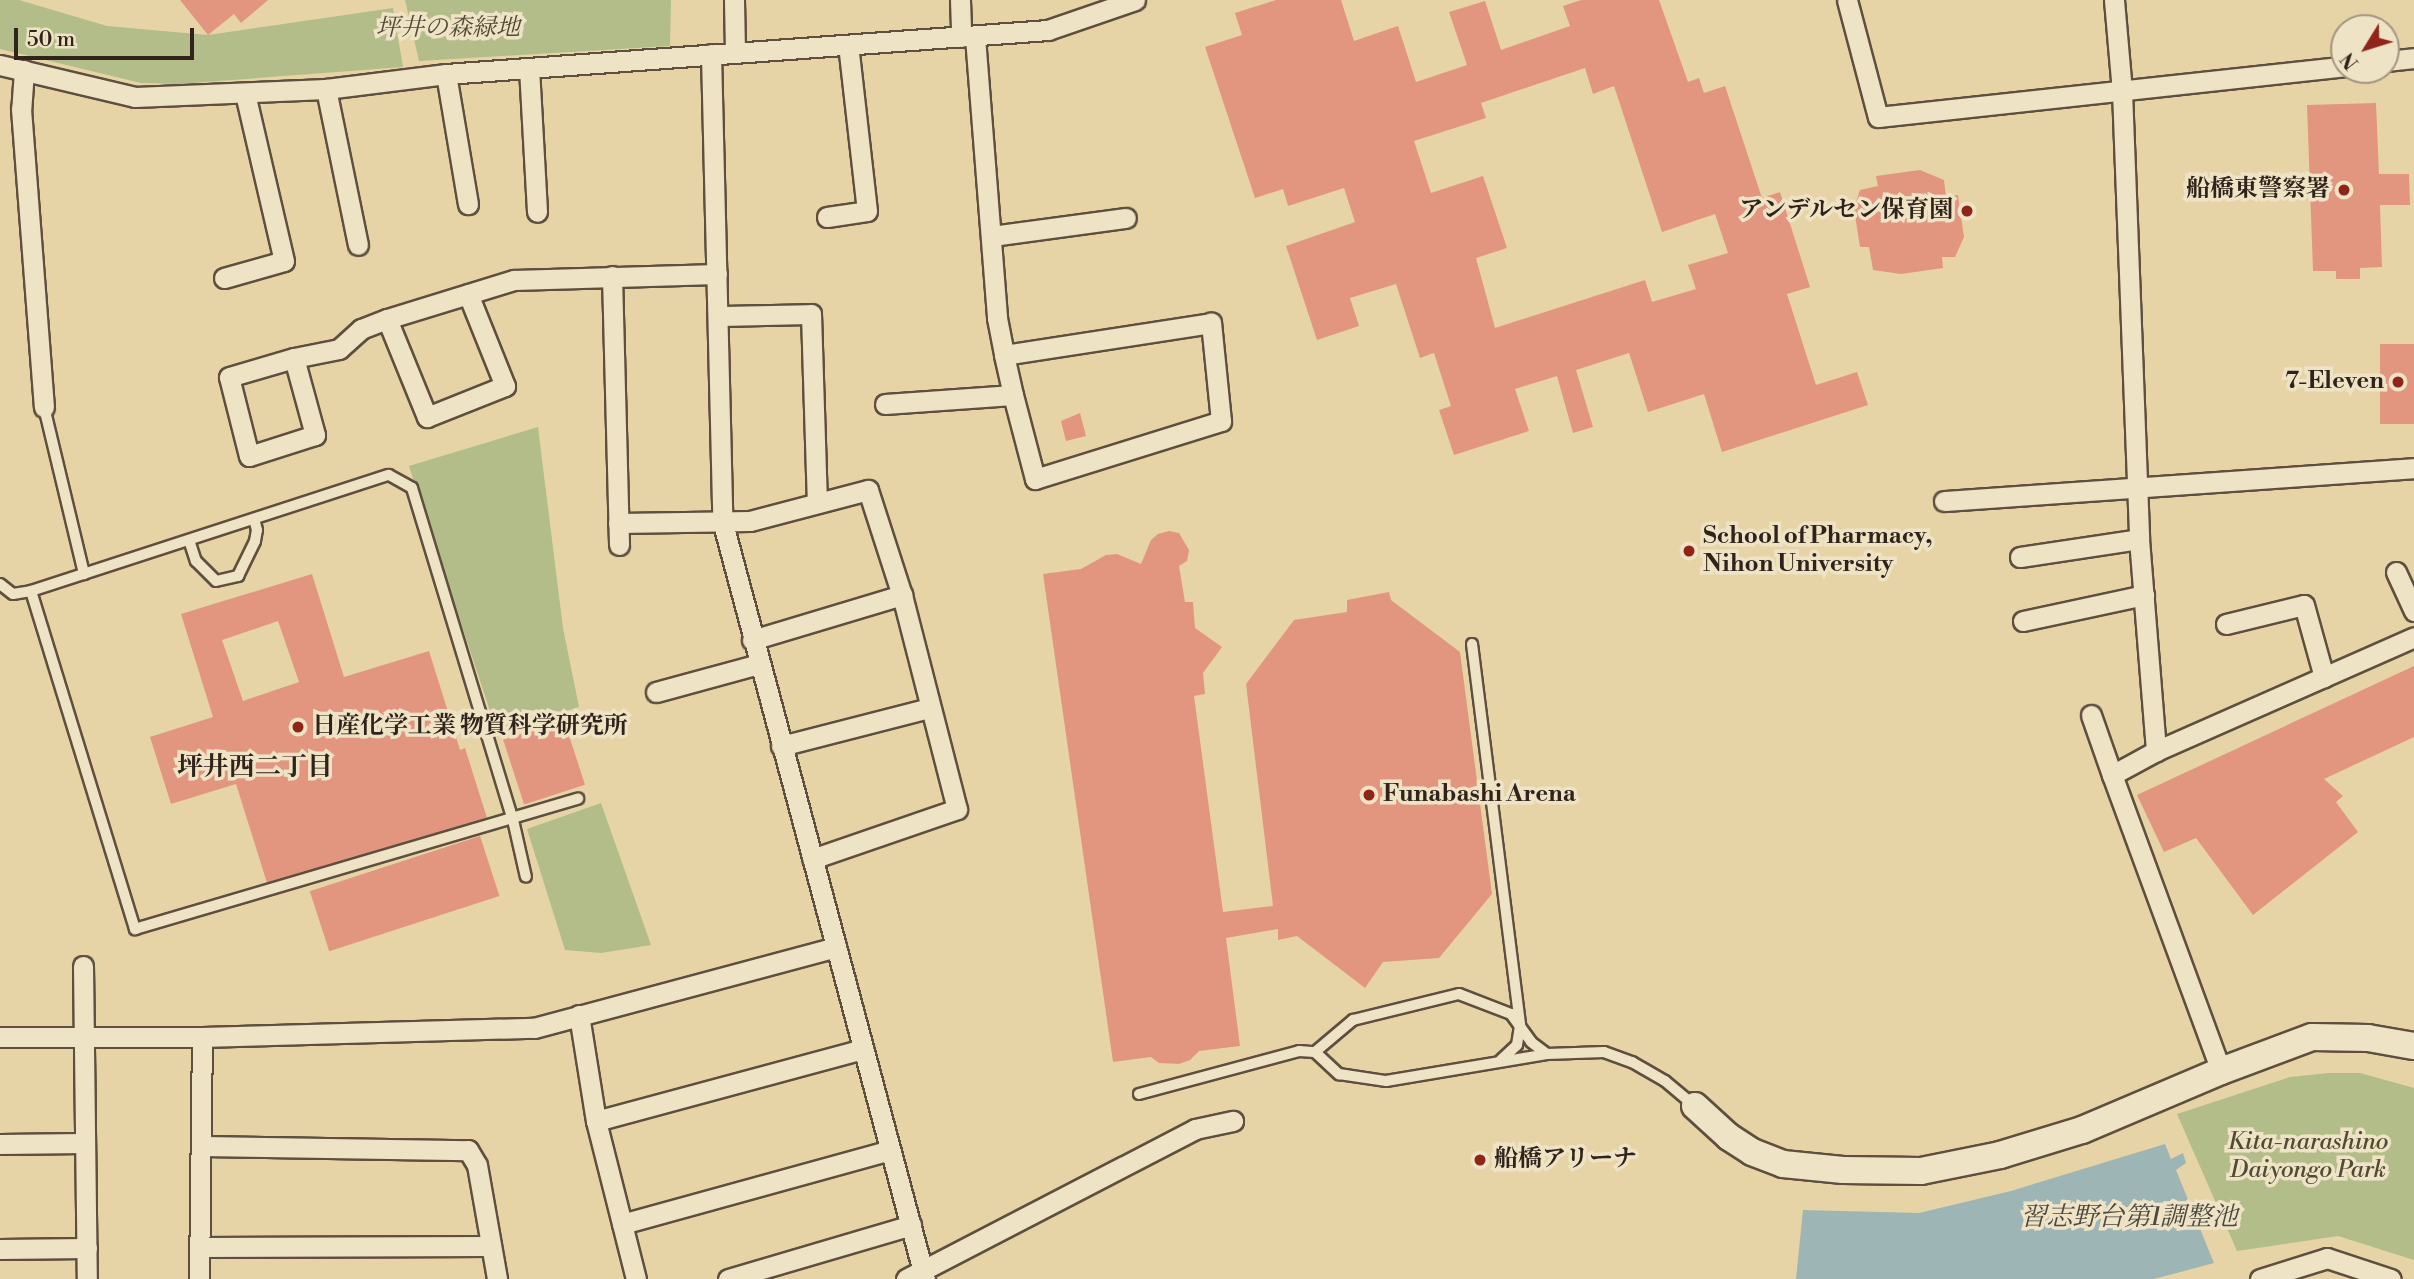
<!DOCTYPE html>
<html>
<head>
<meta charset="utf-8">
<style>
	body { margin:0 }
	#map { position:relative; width:2414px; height:1279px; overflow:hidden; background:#e6d4a6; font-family:"Libre Bodoni","Noto Serif JP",serif }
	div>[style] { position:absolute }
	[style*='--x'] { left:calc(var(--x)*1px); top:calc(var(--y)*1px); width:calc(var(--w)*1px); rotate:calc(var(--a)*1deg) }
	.green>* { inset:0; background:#b2bd89 }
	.water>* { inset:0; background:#9db5b4 }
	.building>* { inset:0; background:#e29680; transform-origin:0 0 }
	.roads { filter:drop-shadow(2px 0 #5e4f3e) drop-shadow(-2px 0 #5e4f3e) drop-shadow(0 2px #5e4f3e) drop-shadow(0 -2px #5e4f3e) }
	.lane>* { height:10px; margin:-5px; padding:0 5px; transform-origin:5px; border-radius:5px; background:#efe3c5 }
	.street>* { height:19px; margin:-9.5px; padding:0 9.5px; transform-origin:9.5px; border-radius:9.5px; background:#efe3c5 }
	.secondary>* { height:26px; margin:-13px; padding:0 13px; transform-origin:13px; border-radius:13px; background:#efe3c5 }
	.dots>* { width:19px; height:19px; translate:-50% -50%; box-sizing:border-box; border:4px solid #efe3c5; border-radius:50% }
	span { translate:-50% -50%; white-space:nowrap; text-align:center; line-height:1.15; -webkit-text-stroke:7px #efe3c5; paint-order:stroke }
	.park-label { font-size:24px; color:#504a36; font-style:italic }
	.poi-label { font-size:24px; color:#30231b; font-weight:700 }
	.right { translate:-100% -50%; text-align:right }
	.left { translate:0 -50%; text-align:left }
	.neighbourhood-label { font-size:26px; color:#30231b; font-weight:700 }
	.water-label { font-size:26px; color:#4b4841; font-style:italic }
	.north { position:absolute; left:2330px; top:14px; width:70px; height:70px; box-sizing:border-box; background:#efe3c5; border:2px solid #a39681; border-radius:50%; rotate:232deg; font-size:19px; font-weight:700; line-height:28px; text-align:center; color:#30231b }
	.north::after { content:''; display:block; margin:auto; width:24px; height:32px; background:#8f2418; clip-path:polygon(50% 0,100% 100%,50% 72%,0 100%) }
	.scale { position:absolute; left:14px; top:28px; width:180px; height:32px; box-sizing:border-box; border:4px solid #30231b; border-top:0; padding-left:9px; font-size:21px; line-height:24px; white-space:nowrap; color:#30231b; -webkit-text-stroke:5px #efe3c5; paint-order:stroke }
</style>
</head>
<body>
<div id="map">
	<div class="green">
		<div style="clip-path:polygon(0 0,19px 0,107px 26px,208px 35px,393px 8px,403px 67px,179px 84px,141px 83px,0 49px)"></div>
		<div style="clip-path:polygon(405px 0,671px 0,670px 46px,419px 61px)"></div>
		<div style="clip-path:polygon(538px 427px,563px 628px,579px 707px,497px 732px,409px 466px)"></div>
		<div style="clip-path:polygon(601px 803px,651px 945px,601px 953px,565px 950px,527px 829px)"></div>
		<div style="clip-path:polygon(2329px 1073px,2360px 1073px,2414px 1088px,2414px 1260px,2338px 1236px,2237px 1251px,2177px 1114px,2290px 1077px)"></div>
	</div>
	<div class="water">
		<div style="clip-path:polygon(2165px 1144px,2171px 1159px,2183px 1153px,2186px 1163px,2176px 1170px,2214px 1263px,2154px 1279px,1796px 1279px,1803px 1210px,1919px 1213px,2011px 1191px)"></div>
	</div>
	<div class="building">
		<div style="clip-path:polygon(180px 0,268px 0,241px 23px,234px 14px,208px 35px)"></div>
		<div style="clip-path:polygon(evenodd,1276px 0,1341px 0,1354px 41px,1398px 26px,1416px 82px,1467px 65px,1449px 12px,1485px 1px,1501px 50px,1570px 26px,1563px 6px,1581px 0,1659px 0,1688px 82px,1699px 78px,1704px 93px,1725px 86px,1762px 198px,1780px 192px,1810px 287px,1787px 294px,1816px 385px,1857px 372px,1868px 405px,1722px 452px,1704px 394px,1648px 412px,1629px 353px,1576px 370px,1593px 427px,1573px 433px,1557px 376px,1515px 389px,1529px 431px,1454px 455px,1439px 410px,1451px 406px,1434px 353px,1420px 358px,1396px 284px,1350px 298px,1359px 326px,1317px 340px,1286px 246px,1355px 222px,1344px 188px,1288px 206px,1283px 189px,1255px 198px,1205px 47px,1242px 35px,1235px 13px,1276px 0,1585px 68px,1593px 94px,1614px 86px,1662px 232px,1715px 214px,1728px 253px,1688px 265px,1696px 289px,1652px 302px,1645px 280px,1495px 328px,1476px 258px,1507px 248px,1483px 176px,1431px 193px,1414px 141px,1486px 118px,1481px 103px,1585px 68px)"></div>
		<div style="clip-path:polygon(2376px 103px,2379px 174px,2409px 174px,2410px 205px,2380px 205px,2382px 267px,2360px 268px,2360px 279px,2336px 279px,2336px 271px,2313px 271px,2307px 105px)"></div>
		<div style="clip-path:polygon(1920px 170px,1944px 180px,1946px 197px,1958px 195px,1964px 237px,1955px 257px,1942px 257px,1943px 268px,1901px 274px,1873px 270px,1869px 247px,1860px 247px,1854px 209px,1860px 190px,1878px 186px,1876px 176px)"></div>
		<div style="left:2414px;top:344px;width:80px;height:34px;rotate:90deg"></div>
		<div style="clip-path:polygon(1080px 413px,1086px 436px,1066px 441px,1061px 421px)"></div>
		<div style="clip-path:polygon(1169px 531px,1179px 533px,1189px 550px,1187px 561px,1179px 566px,1185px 602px,1193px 602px,1195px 628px,1222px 647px,1203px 673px,1205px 694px,1194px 696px,1223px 912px,1273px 906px,1246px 684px,1294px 620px,1347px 612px,1347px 600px,1389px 592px,1391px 600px,1460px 652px,1492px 894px,1439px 958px,1383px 962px,1365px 988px,1297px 936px,1278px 940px,1278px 929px,1226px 938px,1240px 1046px,1199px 1051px,1190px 1060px,1179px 1064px,1159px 1063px,1151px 1057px,1113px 1062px,1043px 574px,1081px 569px,1106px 555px,1117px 554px,1141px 564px,1151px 540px,1158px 534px)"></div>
		<div style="clip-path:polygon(evenodd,312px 574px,344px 677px,429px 651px,460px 750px,465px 748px,487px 818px,267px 883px,236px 784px,171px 804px,150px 737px,213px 717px,181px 614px,312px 574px,278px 621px,299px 682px,243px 701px,222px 640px,278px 621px)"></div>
		<div style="clip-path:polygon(2414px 666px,2414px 737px,2324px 779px,2343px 796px,2336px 802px,2358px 832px,2253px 915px,2196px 838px,2164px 852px,2137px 795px)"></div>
		<div style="left:564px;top:720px;width:68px;height:64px;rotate:72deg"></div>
		<div style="left:480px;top:836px;width:63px;height:179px;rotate:72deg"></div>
	</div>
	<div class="roads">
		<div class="lane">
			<div style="--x:44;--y:407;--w:172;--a:76.5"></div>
			<div style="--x:189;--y:540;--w:22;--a:72"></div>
			<div style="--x:196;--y:561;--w:28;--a:45"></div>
			<div style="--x:216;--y:581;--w:23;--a:-13"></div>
			<div style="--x:238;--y:576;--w:39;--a:-64"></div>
			<div style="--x:255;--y:541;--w:11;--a:-80"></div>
			<div style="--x:257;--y:530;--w:11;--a:-105"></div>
			<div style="--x:0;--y:584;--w:16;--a:38"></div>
			<div style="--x:13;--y:594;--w:18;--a:-9"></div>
			<div style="--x:31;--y:591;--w:376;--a:-18"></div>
			<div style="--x:389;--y:475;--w:26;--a:29"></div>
			<div style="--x:412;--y:488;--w:347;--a:73.1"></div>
			<div style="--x:513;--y:820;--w:58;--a:77.2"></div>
			<div style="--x:31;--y:591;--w:354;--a:72.9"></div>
			<div style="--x:135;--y:929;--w:462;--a:-16.4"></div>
			<div style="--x:1472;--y:644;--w:385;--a:82.8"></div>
			<div style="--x:1520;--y:1026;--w:19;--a:99"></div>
			<div style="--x:1517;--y:1045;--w:22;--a:137"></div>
			<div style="--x:1315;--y:1052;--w:50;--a:-40.1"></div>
			<div style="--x:1353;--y:1020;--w:109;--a:-13.8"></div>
			<div style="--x:1459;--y:994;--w:56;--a:21"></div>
			<div style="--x:1511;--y:1014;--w:34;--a:54"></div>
			<div style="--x:1531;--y:1042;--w:20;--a:37"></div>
			<div style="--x:1139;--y:1094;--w:166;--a:-15"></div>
			<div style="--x:1299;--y:1051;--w:16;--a:4"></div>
			<div style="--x:1315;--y:1052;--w:33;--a:43"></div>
			<div style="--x:1339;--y:1074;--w:48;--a:8.5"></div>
			<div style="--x:1386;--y:1081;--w:163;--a:-9.5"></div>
			<div style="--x:1547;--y:1054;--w:57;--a:-2"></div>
			<div style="--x:1604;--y:1052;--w:30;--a:20"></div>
			<div style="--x:1632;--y:1062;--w:38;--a:30"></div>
			<div style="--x:1665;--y:1081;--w:38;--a:40"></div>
		</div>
		<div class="street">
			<div style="--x:734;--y:0;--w:53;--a:88.9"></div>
			<div style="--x:960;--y:0;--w:37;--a:88"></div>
			<div style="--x:1847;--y:0;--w:121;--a:75.2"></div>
			<div style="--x:1878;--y:117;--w:469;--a:-6.2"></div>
			<div style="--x:2114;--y:0;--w:91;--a:85"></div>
			<div style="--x:2122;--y:91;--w:448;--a:87.8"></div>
			<div style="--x:2139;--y:539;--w:213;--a:85.4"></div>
			<div style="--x:975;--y:37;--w:282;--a:85.5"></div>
			<div style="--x:997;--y:318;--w:38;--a:79"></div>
			<div style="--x:1004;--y:355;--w:41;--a:77.3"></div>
			<div style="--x:1013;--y:395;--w:87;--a:75.3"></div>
			<div style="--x:1035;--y:479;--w:195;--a:-17.3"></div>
			<div style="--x:1221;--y:421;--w:99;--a:-95.8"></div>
			<div style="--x:1211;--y:323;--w:209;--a:171.2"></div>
			<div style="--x:711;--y:54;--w:466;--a:88.6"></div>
			<div style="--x:722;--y:520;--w:786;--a:75.03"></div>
			<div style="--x:2386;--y:61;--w:28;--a:-6"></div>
			<div style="--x:0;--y:65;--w:139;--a:13.3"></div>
			<div style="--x:135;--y:97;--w:191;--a:-2.4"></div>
			<div style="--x:326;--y:89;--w:121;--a:-7.1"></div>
			<div style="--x:446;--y:74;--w:604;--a:-4.18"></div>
			<div style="--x:1048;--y:30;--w:92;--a:-19"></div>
			<div style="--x:529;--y:68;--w:144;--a:86.8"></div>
			<div style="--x:24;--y:70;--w:39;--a:94"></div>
			<div style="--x:21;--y:109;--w:299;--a:85.6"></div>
			<div style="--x:446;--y:74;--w:132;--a:80.4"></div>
			<div style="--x:326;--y:89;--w:159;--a:78.4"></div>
			<div style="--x:827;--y:217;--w:40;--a:-8.5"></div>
			<div style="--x:867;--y:211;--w:167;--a:-96.5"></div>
			<div style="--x:992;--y:236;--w:135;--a:-7.7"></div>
			<div style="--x:612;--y:276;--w:269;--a:88.5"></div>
			<div style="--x:224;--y:278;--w:62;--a:-15.8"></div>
			<div style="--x:284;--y:261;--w:172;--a:-103.1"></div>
			<div style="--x:719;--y:316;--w:92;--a:-1.2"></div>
			<div style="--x:811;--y:314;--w:189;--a:88.2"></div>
			<div style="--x:387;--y:319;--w:106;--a:67.8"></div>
			<div style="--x:427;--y:417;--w:84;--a:-21.7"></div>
			<div style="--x:505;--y:386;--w:99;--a:-111.9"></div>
			<div style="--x:294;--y:358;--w:80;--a:74.7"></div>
			<div style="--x:315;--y:435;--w:69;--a:162.3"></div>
			<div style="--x:249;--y:456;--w:81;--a:-104.2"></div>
			<div style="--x:229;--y:377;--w:68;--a:-16.3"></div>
			<div style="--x:294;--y:358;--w:46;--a:-11.3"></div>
			<div style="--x:339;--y:349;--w:30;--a:-42"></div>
			<div style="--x:361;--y:329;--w:28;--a:-21"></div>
			<div style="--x:387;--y:319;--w:133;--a:-17.1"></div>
			<div style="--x:514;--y:280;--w:203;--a:-1.7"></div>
			<div style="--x:885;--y:404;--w:128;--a:-4"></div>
			<div style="--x:1944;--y:501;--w:471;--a:-4"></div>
			<div style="--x:618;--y:523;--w:132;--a:-0.9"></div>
			<div style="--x:750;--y:521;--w:122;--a:-14.7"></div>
			<div style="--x:868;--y:490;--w:110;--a:72.1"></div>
			<div style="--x:902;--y:595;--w:221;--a:75.6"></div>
			<div style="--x:957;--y:809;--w:153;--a:161"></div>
			<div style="--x:2020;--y:557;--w:120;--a:-8.6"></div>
			<div style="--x:2396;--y:572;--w:43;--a:65.2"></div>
			<div style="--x:2023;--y:621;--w:124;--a:-12.1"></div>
			<div style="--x:2226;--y:624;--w:80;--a:-13.7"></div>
			<div style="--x:2304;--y:605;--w:75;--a:74.5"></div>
			<div style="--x:752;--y:640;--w:157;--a:-16.7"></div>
			<div style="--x:656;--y:692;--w:107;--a:-15.2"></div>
			<div style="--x:2091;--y:715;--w:64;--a:70.7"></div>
			<div style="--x:781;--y:746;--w:153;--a:-14.4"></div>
			<div style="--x:83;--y:966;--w:313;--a:89.3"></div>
			<div style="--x:579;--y:1015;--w:107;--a:80.9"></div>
			<div style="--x:596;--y:1121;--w:163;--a:75.8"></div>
			<div style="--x:0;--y:1037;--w:202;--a:0"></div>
			<div style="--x:202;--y:1037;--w:332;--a:-1.6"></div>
			<div style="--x:534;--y:1028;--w:313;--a:-15"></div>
			<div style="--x:2221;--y:1071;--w:315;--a:-110.2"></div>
			<div style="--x:2112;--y:775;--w:50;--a:-28.6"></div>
			<div style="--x:2156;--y:751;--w:282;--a:-23.8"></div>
			<div style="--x:596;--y:1121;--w:277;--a:-15.1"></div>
			<div style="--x:0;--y:1144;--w:84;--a:-0.7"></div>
			<div style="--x:202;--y:1146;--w:266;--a:0.9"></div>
			<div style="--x:468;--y:1150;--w:17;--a:59"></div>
			<div style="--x:477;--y:1165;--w:116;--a:80"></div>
			<div style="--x:622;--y:1224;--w:278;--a:-15.4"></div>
			<div style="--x:200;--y:1247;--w:291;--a:-0.2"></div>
			<div style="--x:0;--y:1249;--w:87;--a:-0.7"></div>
			<div style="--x:199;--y:1279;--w:242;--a:-89.3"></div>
			<div style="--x:728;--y:1279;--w:191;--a:-16.4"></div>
			<div style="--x:906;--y:1279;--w:326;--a:-27.4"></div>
			<div style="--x:1195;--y:1129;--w:39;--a:-12"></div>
			<div style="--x:2260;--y:1279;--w:70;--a:-17.4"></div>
			<div style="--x:2327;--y:1258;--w:67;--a:18.2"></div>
		</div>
		<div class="secondary">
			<div style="--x:1695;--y:1106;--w:46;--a:42.4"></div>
			<div style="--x:1729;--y:1137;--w:27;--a:33"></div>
			<div style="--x:1752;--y:1152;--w:33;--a:21"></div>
			<div style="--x:1783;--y:1164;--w:60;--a:5.7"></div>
			<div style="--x:1843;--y:1170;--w:78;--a:0.7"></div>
			<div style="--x:1921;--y:1171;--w:81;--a:-11.4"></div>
			<div style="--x:2000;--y:1155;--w:86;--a:-17"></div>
			<div style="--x:2082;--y:1130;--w:151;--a:-23"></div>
			<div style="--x:2221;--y:1071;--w:97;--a:-20.5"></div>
			<div style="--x:2312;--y:1037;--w:56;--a:1"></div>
			<div style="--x:2368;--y:1038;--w:47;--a:9.9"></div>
		</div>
	</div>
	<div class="dots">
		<div style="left:2344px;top:190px;background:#8f2418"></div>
		<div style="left:1967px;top:211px;background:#8f2418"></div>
		<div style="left:2398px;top:382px;background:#8f2418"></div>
		<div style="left:1689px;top:551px;background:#8f2418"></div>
		<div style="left:298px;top:727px;background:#8f2418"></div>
		<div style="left:1369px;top:795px;background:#8f2418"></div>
		<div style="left:1480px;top:1160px;background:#8f2418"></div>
	</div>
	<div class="park-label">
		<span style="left:448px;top:29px">坪井の森緑地</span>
		<span style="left:2308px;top:1157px">Kita-narashino<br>Daiyongo Park</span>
	</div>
	<div class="poi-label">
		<span class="right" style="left:2330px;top:190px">船橋東警察署</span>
		<span class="right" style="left:1953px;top:211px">アンデルセン保育園</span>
		<span class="right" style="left:2384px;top:382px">7-Eleven</span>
		<span class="left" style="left:1703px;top:551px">School of Pharmacy,<br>Nihon University</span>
		<span class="left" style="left:312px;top:727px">日産化学工業 物質科学研究所</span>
		<span class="left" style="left:1383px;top:795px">Funabashi Arena</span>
		<span class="left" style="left:1494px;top:1160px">船橋アリーナ</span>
	</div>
	<div class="neighbourhood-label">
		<span style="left:255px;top:768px">坪井西二丁目</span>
	</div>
	<div class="water-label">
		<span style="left:2129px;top:1218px">習志野台第1調整池</span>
	</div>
	<div class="north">N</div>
	<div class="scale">50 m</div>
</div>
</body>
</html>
